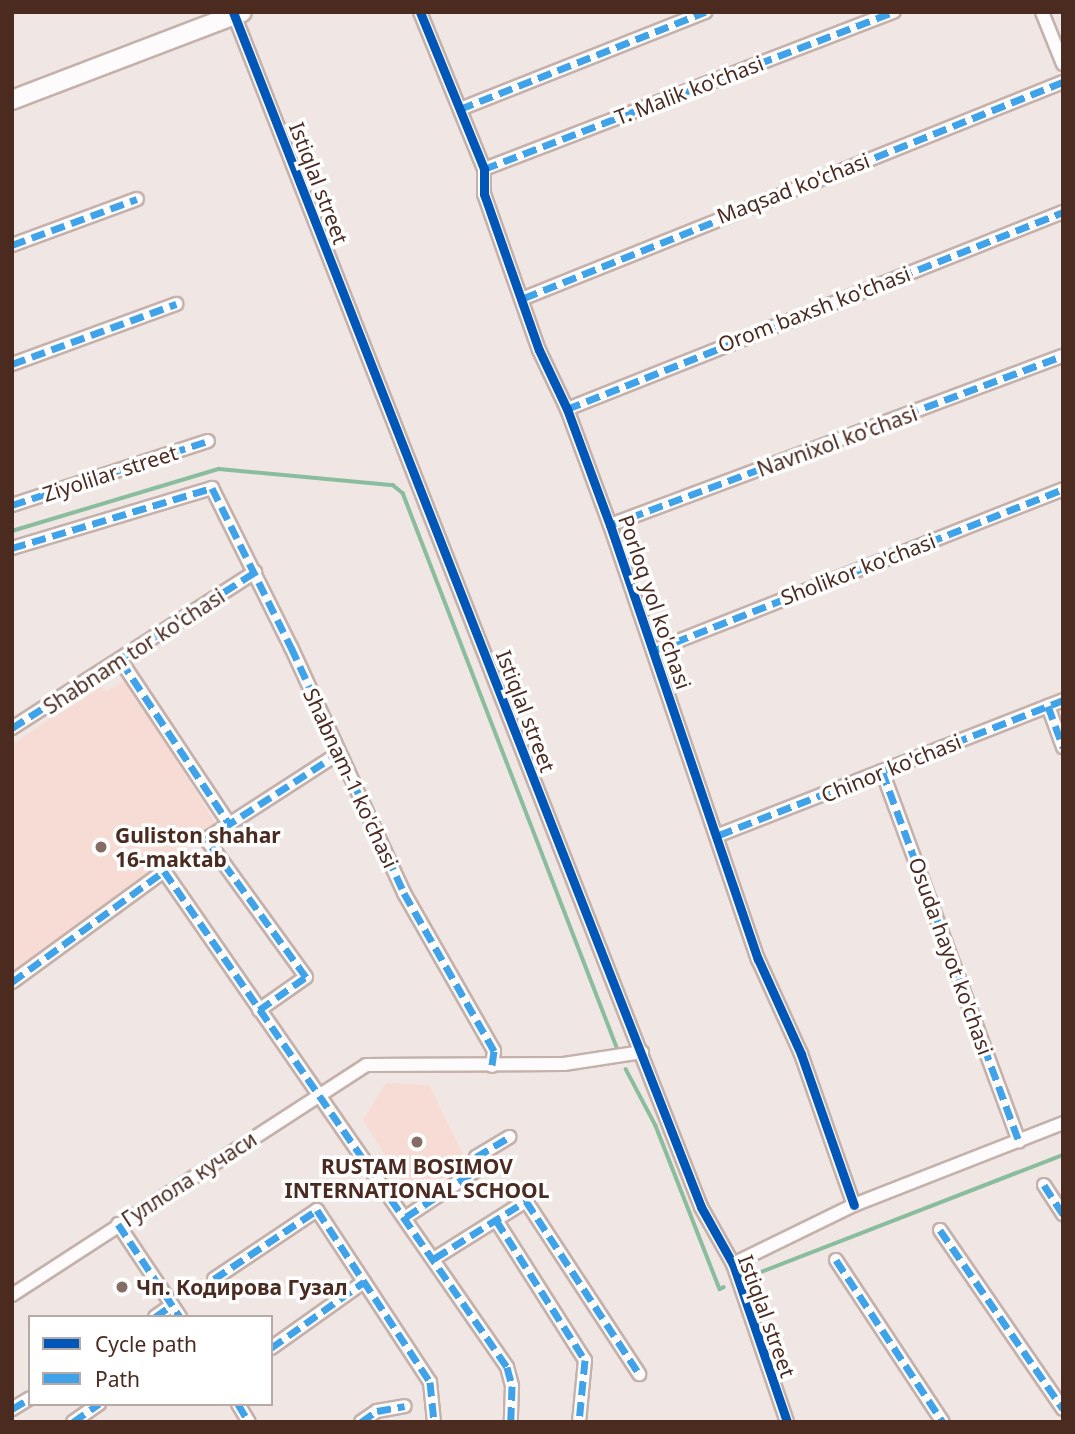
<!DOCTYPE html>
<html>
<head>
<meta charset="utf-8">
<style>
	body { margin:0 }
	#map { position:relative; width:1075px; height:1434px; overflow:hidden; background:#f0e6e3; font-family:"Noto Sans",sans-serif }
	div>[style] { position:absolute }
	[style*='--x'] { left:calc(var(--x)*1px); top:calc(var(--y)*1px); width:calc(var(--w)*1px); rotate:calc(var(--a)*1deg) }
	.built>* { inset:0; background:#f6dcd4 }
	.stream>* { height:3.5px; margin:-1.75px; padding:0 1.75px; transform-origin:1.75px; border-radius:1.75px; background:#8abd9e }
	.roads { filter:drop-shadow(2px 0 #c5b1ab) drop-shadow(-2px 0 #c5b1ab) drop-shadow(0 2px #c5b1ab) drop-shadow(0 -2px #c5b1ab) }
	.street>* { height:12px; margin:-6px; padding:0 6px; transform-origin:6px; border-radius:6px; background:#fdfbfb }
	.secondary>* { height:18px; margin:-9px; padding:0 9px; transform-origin:9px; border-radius:9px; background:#fdfbfb }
	.quiet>* { height:7px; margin-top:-3.5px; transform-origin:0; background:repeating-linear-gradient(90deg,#40a3ea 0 14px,transparent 0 21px) }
	.cycleway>* { height:9px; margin:-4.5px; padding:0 4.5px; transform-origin:4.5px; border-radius:4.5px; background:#0057b8 }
	.dots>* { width:19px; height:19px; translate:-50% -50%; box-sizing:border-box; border:4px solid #fff; border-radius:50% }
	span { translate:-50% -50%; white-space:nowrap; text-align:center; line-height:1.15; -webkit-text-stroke:7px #fff; paint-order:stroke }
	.street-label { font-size:21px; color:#4b2a20 }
	.poi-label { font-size:21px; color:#4b2a20; font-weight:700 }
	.left { translate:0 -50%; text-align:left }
	.frame { position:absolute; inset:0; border:14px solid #4b2a20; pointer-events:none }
	.legend { position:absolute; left:28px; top:1315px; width:245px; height:91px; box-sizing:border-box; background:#fff; border:2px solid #b7aaa6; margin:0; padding:9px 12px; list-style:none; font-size:21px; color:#4b2a20 }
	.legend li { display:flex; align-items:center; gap:14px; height:35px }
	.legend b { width:35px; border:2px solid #b7aaa6 }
</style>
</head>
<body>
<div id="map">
	<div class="built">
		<div style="clip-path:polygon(126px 680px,217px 826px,12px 978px,12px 745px,100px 684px,106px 691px)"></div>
		<div style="clip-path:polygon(386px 1083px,429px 1085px,467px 1163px,413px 1198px,363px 1120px)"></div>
	</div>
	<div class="stream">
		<div style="--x:12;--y:531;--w:216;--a:-16.7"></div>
		<div style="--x:219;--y:469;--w:175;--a:5.3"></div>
		<div style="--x:393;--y:485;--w:13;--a:39"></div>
		<div style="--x:403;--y:493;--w:597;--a:68.89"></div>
		<div style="--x:626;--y:1069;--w:64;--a:62.2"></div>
		<div style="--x:656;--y:1126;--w:175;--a:68.6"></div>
		<div style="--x:720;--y:1289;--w:4;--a:-27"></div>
		<div style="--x:743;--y:1279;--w:343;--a:-21.2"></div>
	</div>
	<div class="roads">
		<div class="street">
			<div style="--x:233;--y:12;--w:1283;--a:68.61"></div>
			<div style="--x:701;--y:1207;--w:65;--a:60.7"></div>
			<div style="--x:733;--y:1264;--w:167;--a:71.1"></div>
			<div style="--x:420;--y:12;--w:170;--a:67.8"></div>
			<div style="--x:484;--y:169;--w:25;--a:90"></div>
			<div style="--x:484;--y:194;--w:165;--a:70.6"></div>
			<div style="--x:539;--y:350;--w:65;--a:64.6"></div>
			<div style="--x:567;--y:409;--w:124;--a:69.7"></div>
			<div style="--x:610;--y:525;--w:459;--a:71.2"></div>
			<div style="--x:758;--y:959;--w:104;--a:65.6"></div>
			<div style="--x:801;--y:1054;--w:160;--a:70.7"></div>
			<div style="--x:1042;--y:12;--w:56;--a:68"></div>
			<div style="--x:460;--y:109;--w:264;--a:-21.6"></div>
			<div style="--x:484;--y:169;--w:439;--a:-21"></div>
			<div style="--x:12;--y:245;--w:133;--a:-20.2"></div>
			<div style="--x:524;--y:298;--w:581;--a:-21.84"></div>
			<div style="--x:12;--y:364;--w:175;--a:-20.1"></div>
			<div style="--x:567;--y:409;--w:534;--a:-21.66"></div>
			<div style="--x:12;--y:505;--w:206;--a:-18.1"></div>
			<div style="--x:610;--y:525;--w:483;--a:-20.5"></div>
			<div style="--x:12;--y:548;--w:209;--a:-16.7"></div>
			<div style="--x:212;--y:488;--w:178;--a:63.6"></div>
			<div style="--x:291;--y:647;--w:271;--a:65.3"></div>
			<div style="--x:404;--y:893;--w:182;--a:60.3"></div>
			<div style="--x:494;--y:1051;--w:15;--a:98"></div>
			<div style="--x:655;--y:650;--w:439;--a:-21.5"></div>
			<div style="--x:121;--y:661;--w:197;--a:56.4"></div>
			<div style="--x:1048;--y:706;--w:44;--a:69.9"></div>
			<div style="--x:12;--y:728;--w:289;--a:-32.7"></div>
			<div style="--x:882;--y:771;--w:395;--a:69.7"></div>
			<div style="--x:719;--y:835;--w:370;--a:-21.4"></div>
			<div style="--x:12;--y:982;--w:188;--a:-36.1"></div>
			<div style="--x:164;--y:871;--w:603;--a:55.33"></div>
			<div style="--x:507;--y:1367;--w:20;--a:75"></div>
			<div style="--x:512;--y:1386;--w:36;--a:92"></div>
			<div style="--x:259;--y:1010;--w:57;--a:-35.1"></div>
			<div style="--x:306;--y:977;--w:170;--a:-125.9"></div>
			<div style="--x:206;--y:839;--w:158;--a:-32.9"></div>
			<div style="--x:1044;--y:1185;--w:35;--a:57"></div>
			<div style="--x:406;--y:1217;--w:87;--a:-33.7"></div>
			<div style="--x:478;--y:1169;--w:12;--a:-99"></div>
			<div style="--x:476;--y:1157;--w:39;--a:-31"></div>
			<div style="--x:496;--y:1220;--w:166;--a:57.6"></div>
			<div style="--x:585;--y:1360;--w:62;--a:95.5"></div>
			<div style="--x:118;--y:1224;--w:112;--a:56.3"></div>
			<div style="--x:940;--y:1230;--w:217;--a:55.5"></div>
			<div style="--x:435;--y:1258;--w:107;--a:-32.1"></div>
			<div style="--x:526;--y:1201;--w:207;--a:56.8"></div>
			<div style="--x:836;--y:1260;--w:194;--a:56.6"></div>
			<div style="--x:733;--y:1264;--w:135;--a:-26"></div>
			<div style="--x:854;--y:1205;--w:225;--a:-21.4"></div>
			<div style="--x:214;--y:1279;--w:124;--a:-33.8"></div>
			<div style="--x:317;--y:1210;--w:206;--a:56.7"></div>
			<div style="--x:430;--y:1382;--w:40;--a:84.3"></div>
			<div style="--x:12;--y:1295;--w:422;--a:-33"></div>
			<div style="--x:366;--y:1065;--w:198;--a:-0.3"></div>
			<div style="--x:564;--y:1064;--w:79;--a:-8.7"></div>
			<div style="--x:155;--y:1317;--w:21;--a:-35"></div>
			<div style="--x:271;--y:1348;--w:114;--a:-35.4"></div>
			<div style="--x:238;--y:1404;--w:21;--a:59"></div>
			<div style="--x:12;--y:1409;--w:21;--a:-31"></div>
			<div style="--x:73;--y:1422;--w:32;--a:-35"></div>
			<div style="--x:361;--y:1422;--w:19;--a:-35"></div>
			<div style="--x:377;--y:1411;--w:28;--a:-10"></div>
		</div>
		<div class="secondary">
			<div style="--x:12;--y:100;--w:246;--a:-20.9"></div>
		</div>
	</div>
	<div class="quiet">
		<div style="--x:460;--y:109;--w:264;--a:-21.6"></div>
		<div style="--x:484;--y:169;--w:439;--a:-21"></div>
		<div style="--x:12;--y:245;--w:133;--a:-20.2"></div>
		<div style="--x:524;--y:298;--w:581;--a:-21.84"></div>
		<div style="--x:12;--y:364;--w:175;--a:-20.1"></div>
		<div style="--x:567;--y:409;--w:534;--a:-21.66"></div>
		<div style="--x:12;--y:505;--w:206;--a:-18.1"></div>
		<div style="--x:610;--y:525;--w:483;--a:-20.5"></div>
		<div style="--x:12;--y:548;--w:209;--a:-16.7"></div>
		<div style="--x:212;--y:488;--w:178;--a:63.6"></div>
		<div style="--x:291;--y:647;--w:271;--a:65.3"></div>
		<div style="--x:404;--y:893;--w:182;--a:60.3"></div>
		<div style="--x:494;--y:1051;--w:15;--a:98"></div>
		<div style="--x:655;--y:650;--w:439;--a:-21.5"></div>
		<div style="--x:121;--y:661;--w:197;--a:56.4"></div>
		<div style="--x:1048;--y:706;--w:44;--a:69.9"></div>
		<div style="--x:12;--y:728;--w:289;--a:-32.7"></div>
		<div style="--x:882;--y:771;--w:395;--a:69.7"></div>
		<div style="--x:719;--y:835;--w:370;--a:-21.4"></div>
		<div style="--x:12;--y:982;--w:188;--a:-36.1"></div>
		<div style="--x:164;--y:871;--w:603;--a:55.33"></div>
		<div style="--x:507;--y:1367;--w:20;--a:75"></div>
		<div style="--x:512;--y:1386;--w:36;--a:92"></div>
		<div style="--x:259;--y:1010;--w:57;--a:-35.1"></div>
		<div style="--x:306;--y:977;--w:170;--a:-125.9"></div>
		<div style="--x:206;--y:839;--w:158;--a:-32.9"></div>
		<div style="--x:1044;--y:1185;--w:35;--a:57"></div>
		<div style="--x:406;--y:1217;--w:87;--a:-33.7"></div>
		<div style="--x:478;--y:1169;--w:12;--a:-99"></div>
		<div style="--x:476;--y:1157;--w:39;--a:-31"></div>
		<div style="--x:496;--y:1220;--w:166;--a:57.6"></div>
		<div style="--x:585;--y:1360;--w:62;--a:95.5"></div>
		<div style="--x:118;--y:1224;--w:112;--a:56.3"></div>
		<div style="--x:940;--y:1230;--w:217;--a:55.5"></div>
		<div style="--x:435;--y:1258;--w:107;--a:-32.1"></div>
		<div style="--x:526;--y:1201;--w:207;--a:56.8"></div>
		<div style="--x:836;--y:1260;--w:194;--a:56.6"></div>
		<div style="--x:214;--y:1279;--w:124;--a:-33.8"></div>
		<div style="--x:317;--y:1210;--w:206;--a:56.7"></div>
		<div style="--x:430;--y:1382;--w:40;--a:84.3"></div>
		<div style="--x:155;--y:1317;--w:21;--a:-35"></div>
		<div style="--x:271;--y:1348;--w:114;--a:-35.4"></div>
		<div style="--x:238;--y:1404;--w:21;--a:59"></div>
		<div style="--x:12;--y:1409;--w:21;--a:-31"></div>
		<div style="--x:73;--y:1422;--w:32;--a:-35"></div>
		<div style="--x:361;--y:1422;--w:19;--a:-35"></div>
		<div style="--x:377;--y:1411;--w:28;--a:-10"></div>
	</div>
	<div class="cycleway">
		<div style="--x:233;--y:12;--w:1283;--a:68.61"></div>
		<div style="--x:701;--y:1207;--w:65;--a:60.7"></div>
		<div style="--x:733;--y:1264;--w:167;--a:71.1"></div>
		<div style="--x:420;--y:12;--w:170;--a:67.8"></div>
		<div style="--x:484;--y:169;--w:25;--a:90"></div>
		<div style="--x:484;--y:194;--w:165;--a:70.6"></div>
		<div style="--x:539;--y:350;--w:65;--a:64.6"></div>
		<div style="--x:567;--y:409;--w:124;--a:69.7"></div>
		<div style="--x:610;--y:525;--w:459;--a:71.2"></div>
		<div style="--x:758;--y:959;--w:104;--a:65.6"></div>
		<div style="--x:801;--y:1054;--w:160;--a:70.7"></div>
	</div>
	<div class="dots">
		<div style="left:101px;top:847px;background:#856c64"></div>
		<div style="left:417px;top:1142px;background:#856c64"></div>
		<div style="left:122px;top:1287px;background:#856c64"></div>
	</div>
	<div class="street-label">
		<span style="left:689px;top:90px;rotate:-21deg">T. Malik ko'chasi</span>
		<span style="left:319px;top:183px;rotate:69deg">Istiqlal street</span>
		<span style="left:793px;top:188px;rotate:-21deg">Maqsad ko'chasi</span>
		<span style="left:814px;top:309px;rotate:-21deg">Orom baxsh ko'chasi</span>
		<span style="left:837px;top:441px;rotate:-20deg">Navnixol ko'chasi</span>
		<span style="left:110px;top:473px;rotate:-18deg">Ziyolilar street</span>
		<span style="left:858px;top:569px;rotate:-21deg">Sholikor ko'chasi</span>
		<span style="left:655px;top:602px;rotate:71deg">Porloq yol ko'chasi</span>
		<span style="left:134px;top:651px;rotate:-33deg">Shabnam tor ko'chasi</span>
		<span style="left:526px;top:711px;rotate:69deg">Istiqlal street</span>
		<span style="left:891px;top:768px;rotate:-22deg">Chinor ko'chasi</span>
		<span style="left:351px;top:778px;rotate:65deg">Shabnam-1 ko'chasi</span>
		<span style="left:951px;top:956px;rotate:70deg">Osuda hayot ko'chasi</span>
		<span style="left:189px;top:1179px;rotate:-33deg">Гуллола кучаси</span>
		<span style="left:767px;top:1316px;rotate:70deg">Istiqlal street</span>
	</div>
	<div class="poi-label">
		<span class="left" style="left:115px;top:847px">Guliston shahar<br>16-maktab</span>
		<span style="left:417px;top:1178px">RUSTAM BOSIMOV<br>INTERNATIONAL SCHOOL</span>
		<span class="left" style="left:136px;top:1287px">Чп. Кодирова Гузал</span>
	</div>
	<div class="frame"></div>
	<ul class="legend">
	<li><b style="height:9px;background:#0057b8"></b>Cycle path</li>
	<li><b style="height:9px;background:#40a3ea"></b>Path</li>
	</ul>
</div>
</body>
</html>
